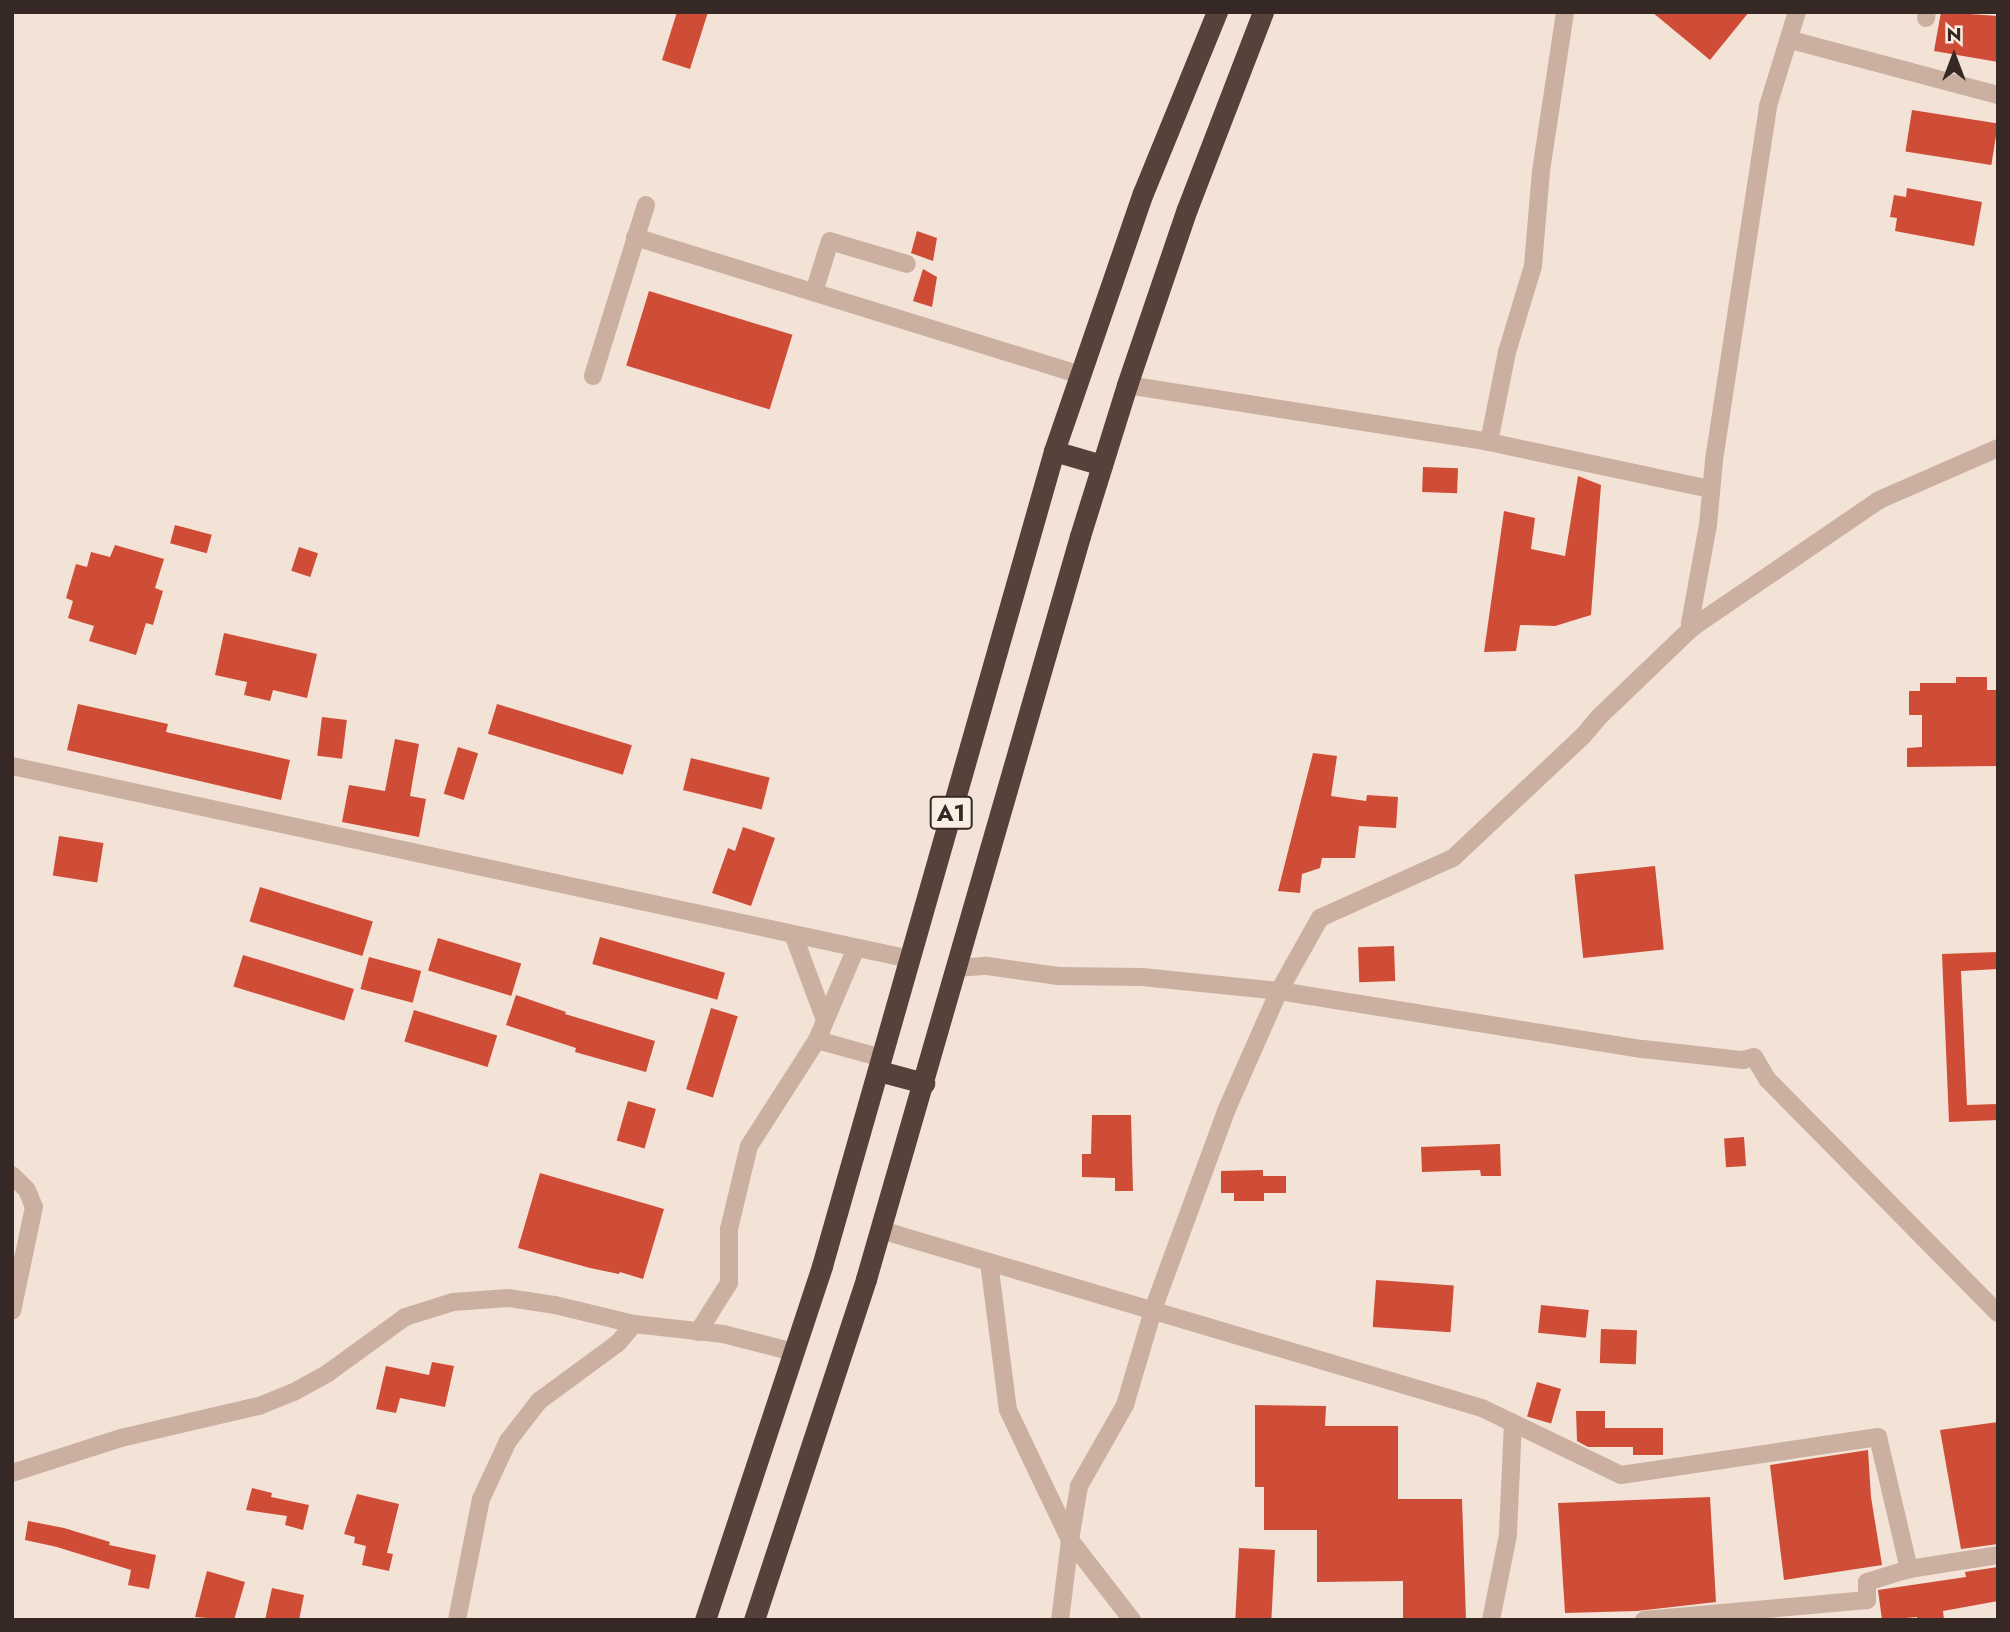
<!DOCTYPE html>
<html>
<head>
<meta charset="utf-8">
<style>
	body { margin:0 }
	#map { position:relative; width:2010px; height:1632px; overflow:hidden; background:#f3e2d6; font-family:Jost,sans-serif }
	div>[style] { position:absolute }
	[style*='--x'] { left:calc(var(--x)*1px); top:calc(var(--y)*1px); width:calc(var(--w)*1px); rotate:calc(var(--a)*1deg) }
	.building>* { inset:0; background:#cf4c37; transform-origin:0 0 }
	.minor>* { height:18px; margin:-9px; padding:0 9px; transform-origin:9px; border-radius:9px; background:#cbb0a1 }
	.highway>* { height:21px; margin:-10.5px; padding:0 10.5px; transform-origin:10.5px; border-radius:10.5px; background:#57413b }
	span { translate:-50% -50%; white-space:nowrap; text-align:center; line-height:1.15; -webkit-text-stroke:5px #faede2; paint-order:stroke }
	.shield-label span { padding:2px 5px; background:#faede2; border:2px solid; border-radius:5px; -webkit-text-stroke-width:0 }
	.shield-label { font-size:23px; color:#352825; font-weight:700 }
	.frame { position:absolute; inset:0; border:14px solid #352825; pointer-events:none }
	.north { position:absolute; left:1919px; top:21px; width:70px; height:70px; -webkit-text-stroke:5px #faede2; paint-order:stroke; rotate:0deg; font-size:19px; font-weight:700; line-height:28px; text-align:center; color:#352825 }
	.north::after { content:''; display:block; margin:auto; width:24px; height:32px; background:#352825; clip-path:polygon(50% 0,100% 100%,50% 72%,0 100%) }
</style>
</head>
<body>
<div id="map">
	<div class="building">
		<div style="clip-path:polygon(677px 12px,708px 12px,690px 69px,662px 60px)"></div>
		<div style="clip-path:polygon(1652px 12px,1749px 12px,1710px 60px)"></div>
		<div style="clip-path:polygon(1941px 12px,1998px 16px,1998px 62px,1934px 51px)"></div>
		<div style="left:1912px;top:110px;width:87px;height:42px;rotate:9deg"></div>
		<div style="clip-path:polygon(1907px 188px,1982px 202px,1974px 246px,1895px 231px,1897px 218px,1890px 217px,1894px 195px,1906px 197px)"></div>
		<div style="clip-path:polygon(917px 231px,937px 238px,933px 261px,911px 253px)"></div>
		<div style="clip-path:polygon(923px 269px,937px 277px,932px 307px,913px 301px)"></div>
		<div style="left:649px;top:291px;width:150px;height:78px;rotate:17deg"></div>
		<div style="left:1423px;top:467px;width:35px;height:25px;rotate:2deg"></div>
		<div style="clip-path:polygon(1578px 476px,1601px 485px,1591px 615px,1555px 626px,1520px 625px,1516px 651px,1484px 652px,1504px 511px,1535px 518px,1531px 549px,1565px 556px)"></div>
		<div style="left:175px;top:525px;width:38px;height:19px;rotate:15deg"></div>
		<div style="clip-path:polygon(115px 545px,164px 559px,155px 588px,163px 591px,153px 625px,146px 623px,136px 655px,89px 641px,94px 626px,68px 618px,73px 601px,66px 598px,76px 564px,87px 567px,91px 552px,110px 557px)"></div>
		<div style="left:299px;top:547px;width:20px;height:25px;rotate:18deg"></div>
		<div style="clip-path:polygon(224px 633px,317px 654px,307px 698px,273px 690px,270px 701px,244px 695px,247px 682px,215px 675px)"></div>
		<div style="clip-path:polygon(1956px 677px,1987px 677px,1987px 690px,1998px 690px,1998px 766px,1907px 767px,1907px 748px,1922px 747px,1922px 715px,1909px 715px,1909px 691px,1920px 691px,1920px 683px,1956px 683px)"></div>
		<div style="clip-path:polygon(78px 704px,168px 724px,166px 732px,290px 760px,281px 800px,67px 750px)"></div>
		<div style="left:497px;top:704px;width:141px;height:31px;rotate:17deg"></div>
		<div style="left:322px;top:717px;width:25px;height:39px;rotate:7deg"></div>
		<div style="clip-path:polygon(395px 739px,419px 744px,410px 796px,426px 799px,419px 837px,342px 822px,349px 785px,385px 791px)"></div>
		<div style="left:458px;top:747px;width:21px;height:49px;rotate:17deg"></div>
		<div style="clip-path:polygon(1313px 753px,1337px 756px,1331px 796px,1366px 801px,1367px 795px,1398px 797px,1396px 828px,1359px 826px,1355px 858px,1322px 858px,1320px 868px,1302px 874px,1300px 893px,1278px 891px)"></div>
		<div style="left:691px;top:758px;width:81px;height:33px;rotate:14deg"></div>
		<div style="clip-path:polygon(743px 827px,775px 838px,751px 906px,712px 893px,728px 848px,735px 851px)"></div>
		<div style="left:59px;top:836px;width:45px;height:40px;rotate:9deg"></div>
		<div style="left:1655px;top:866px;width:84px;height:81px;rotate:84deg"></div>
		<div style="left:260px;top:887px;width:118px;height:36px;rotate:17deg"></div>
		<div style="left:600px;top:937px;width:130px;height:28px;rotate:16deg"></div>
		<div style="left:438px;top:938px;width:87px;height:34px;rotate:17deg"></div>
		<div style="left:1394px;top:946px;width:35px;height:36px;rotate:88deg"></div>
		<div style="clip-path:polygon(1998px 952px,1998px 969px,1961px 971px,1967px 1105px,1998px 1104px,1998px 1120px,1949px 1122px,1942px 954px)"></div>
		<div style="left:243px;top:955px;width:116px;height:33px;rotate:17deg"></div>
		<div style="left:369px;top:957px;width:54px;height:33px;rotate:15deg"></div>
		<div style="clip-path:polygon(516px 995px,566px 1012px,565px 1014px,655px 1041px,646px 1072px,575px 1052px,576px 1048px,506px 1025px)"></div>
		<div style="left:711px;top:1008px;width:28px;height:85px;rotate:17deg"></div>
		<div style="left:414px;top:1010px;width:87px;height:33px;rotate:17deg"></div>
		<div style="left:628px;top:1101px;width:29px;height:41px;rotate:16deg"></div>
		<div style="clip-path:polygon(1092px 1115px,1131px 1115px,1133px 1191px,1115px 1191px,1115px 1178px,1082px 1177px,1082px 1154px,1091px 1154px)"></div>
		<div style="left:1744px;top:1137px;width:29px;height:20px;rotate:86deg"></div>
		<div style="clip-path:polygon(1500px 1144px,1501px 1176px,1481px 1176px,1480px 1170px,1422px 1172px,1421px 1147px)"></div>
		<div style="clip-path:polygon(1263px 1170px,1263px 1176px,1286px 1176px,1286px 1193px,1264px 1193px,1264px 1201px,1234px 1201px,1234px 1193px,1221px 1193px,1221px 1171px)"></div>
		<div style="clip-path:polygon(540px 1173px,664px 1209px,643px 1279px,620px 1272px,619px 1274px,590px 1268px,518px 1248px)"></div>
		<div style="left:1376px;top:1280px;width:78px;height:47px;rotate:4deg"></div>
		<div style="left:1541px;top:1305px;width:48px;height:28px;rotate:6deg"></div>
		<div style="left:1601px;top:1329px;width:36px;height:34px;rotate:2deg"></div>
		<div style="clip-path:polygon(432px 1362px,454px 1366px,445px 1407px,400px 1398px,396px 1413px,376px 1409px,386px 1366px,429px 1375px)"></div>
		<div style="left:1537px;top:1382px;width:25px;height:36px;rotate:16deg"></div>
		<div style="clip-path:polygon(1255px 1405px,1326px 1406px,1325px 1426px,1398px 1426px,1398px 1499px,1462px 1499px,1466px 1620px,1403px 1620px,1403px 1581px,1317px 1582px,1317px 1530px,1264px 1530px,1264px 1487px,1255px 1487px)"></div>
		<div style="clip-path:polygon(1576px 1411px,1605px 1411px,1605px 1428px,1663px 1428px,1663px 1455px,1633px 1455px,1633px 1447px,1588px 1447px,1577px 1441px)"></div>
		<div style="clip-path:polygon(1998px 1422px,1998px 1544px,1961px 1549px,1940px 1430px)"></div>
		<div style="clip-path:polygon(1868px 1450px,1871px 1497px,1882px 1565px,1784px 1580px,1770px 1465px)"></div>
		<div style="clip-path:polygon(252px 1488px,272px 1493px,271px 1497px,309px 1505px,303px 1530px,285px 1525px,287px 1516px,246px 1510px)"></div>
		<div style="clip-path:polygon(357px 1494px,399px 1504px,387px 1553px,393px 1554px,389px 1571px,362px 1565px,366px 1546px,354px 1543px,355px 1537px,344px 1534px)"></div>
		<div style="clip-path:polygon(1710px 1497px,1716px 1602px,1637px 1611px,1565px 1613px,1558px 1503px)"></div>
		<div style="clip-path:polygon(28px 1521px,64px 1528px,110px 1542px,109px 1545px,156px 1555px,149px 1589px,128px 1585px,131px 1570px,57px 1547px,25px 1540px)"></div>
		<div style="left:1275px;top:1550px;width:70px;height:36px;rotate:93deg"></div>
		<div style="clip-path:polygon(1998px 1567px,1998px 1601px,1943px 1611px,1944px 1620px,1917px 1620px,1917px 1617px,1882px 1620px,1878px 1590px,1966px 1577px,1965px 1572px)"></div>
		<div style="clip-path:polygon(207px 1571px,245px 1582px,234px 1620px,195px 1617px)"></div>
		<div style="clip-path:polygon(272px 1588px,304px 1595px,299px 1620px,265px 1620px)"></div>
	</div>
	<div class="minor">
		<div style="--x:1926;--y:18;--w:6;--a:-81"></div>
		<div style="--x:1791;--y:40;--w:214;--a:14.9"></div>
		<div style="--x:635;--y:237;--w:467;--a:17.2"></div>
		<div style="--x:814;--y:292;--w:53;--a:-72.6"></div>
		<div style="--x:830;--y:241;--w:80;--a:16.6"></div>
		<div style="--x:593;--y:376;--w:179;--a:-72.8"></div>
		<div style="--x:1127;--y:385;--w:366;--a:8.9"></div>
		<div style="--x:1489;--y:442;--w:226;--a:12"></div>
		<div style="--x:1489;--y:442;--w:92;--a:-78.7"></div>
		<div style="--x:1507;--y:352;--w:90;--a:-73.2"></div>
		<div style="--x:1533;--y:266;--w:95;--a:-85.2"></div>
		<div style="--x:1541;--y:171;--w:161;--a:-81.4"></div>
		<div style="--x:1693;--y:627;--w:225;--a:-34.3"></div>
		<div style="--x:1879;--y:500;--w:130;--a:-23.6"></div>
		<div style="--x:12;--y:766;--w:919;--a:12.13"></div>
		<div style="--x:793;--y:934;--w:92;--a:69.6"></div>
		<div style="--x:956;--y:968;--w:31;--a:-4"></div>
		<div style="--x:987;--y:966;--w:72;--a:8"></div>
		<div style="--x:1058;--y:976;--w:84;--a:0.7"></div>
		<div style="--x:1142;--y:977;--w:138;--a:5.8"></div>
		<div style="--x:1279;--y:991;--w:369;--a:9.1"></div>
		<div style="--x:1643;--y:1049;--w:101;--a:6.3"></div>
		<div style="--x:1743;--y:1060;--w:11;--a:-15"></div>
		<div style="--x:1754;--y:1057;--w:26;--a:59"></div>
		<div style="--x:1767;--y:1079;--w:329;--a:45.4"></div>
		<div style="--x:817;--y:1040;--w:100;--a:-67"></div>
		<div style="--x:12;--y:1175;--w:21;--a:45"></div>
		<div style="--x:27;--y:1190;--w:18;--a:68"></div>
		<div style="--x:34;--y:1207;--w:106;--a:101.9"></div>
		<div style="--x:881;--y:1230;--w:627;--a:16.5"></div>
		<div style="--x:1482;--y:1408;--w:34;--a:26"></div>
		<div style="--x:1513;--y:1423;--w:112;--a:92.6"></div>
		<div style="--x:1508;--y:1535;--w:87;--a:101.3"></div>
		<div style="--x:989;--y:1262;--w:149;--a:82.7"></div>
		<div style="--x:1008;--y:1410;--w:144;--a:64.5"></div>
		<div style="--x:1070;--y:1540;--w:81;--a:97.1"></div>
		<div style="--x:698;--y:1332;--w:58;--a:-57.7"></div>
		<div style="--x:729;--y:1283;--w:54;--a:-90"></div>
		<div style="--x:729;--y:1229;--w:85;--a:-76.5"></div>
		<div style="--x:749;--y:1146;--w:126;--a:-57.3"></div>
		<div style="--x:817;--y:1040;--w:67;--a:15.5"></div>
		<div style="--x:1513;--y:1423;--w:120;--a:25.7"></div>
		<div style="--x:1621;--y:1475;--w:260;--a:-8.4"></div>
		<div style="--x:1878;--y:1437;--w:136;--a:76.8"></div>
		<div style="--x:1909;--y:1569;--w:90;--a:-8.9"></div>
		<div style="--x:12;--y:1473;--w:114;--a:-17.8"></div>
		<div style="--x:121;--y:1438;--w:142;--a:-13.1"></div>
		<div style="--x:259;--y:1406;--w:38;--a:-22"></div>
		<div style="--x:294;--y:1392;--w:39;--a:-29"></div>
		<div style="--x:328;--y:1373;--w:95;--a:-36"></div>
		<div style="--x:405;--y:1317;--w:50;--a:-17.4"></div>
		<div style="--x:453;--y:1302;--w:55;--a:-4.2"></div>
		<div style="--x:508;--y:1298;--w:48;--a:8.5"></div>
		<div style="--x:555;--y:1305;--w:81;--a:13.5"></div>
		<div style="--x:634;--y:1324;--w:90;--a:6.4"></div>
		<div style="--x:723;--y:1334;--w:73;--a:14.2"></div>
		<div style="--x:457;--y:1620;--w:123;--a:-78.8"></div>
		<div style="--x:481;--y:1499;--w:64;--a:-65"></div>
		<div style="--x:508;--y:1441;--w:51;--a:-52.2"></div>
		<div style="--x:539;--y:1401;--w:98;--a:-36.3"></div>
		<div style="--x:618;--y:1343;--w:25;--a:-50"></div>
		<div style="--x:1132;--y:1620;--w:101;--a:-127.8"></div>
		<div style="--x:1070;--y:1540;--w:55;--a:-80.5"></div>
		<div style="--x:1079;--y:1486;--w:93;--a:-60.4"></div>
		<div style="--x:1125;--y:1405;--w:102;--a:-73.5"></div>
		<div style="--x:1154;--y:1307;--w:209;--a:-69.8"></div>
		<div style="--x:1226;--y:1111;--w:131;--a:-66.2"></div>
		<div style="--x:1279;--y:991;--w:84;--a:-60.7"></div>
		<div style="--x:1320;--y:918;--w:146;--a:-24.3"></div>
		<div style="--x:1453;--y:858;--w:178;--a:-43.2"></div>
		<div style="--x:1583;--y:736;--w:25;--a:-50"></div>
		<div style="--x:1599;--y:717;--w:130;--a:-43.8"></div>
		<div style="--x:1693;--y:627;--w:5;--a:-127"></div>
		<div style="--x:1690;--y:623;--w:100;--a:-79.6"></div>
		<div style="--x:1708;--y:525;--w:65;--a:-84.7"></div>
		<div style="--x:1714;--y:460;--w:358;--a:-81.3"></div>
		<div style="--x:1768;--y:106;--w:98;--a:-72.9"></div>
		<div style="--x:1644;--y:1620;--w:224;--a:-5.1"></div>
		<div style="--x:1867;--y:1600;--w:18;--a:-90"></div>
		<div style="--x:1867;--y:1582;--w:44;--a:-17.2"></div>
	</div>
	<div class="highway">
		<div style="--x:1054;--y:451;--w:50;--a:16.3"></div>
		<div style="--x:879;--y:1071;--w:47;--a:14.9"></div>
		<div style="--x:705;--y:1620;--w:373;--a:-71.7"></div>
		<div style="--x:822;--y:1266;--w:847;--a:-74.11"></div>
		<div style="--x:1054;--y:451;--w:273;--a:-71"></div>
		<div style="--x:1143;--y:193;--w:196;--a:-67.8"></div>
		<div style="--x:754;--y:1620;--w:359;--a:-71.8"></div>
		<div style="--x:866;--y:1279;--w:773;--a:-73.93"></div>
		<div style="--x:1080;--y:536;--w:158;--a:-72.7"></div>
		<div style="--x:1127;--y:385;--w:186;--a:-71.2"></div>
		<div style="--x:1187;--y:209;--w:211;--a:-68.9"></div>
	</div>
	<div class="shield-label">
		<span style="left:951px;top:813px">A1</span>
	</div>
	<div class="frame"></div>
	<div class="north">N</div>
</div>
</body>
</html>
